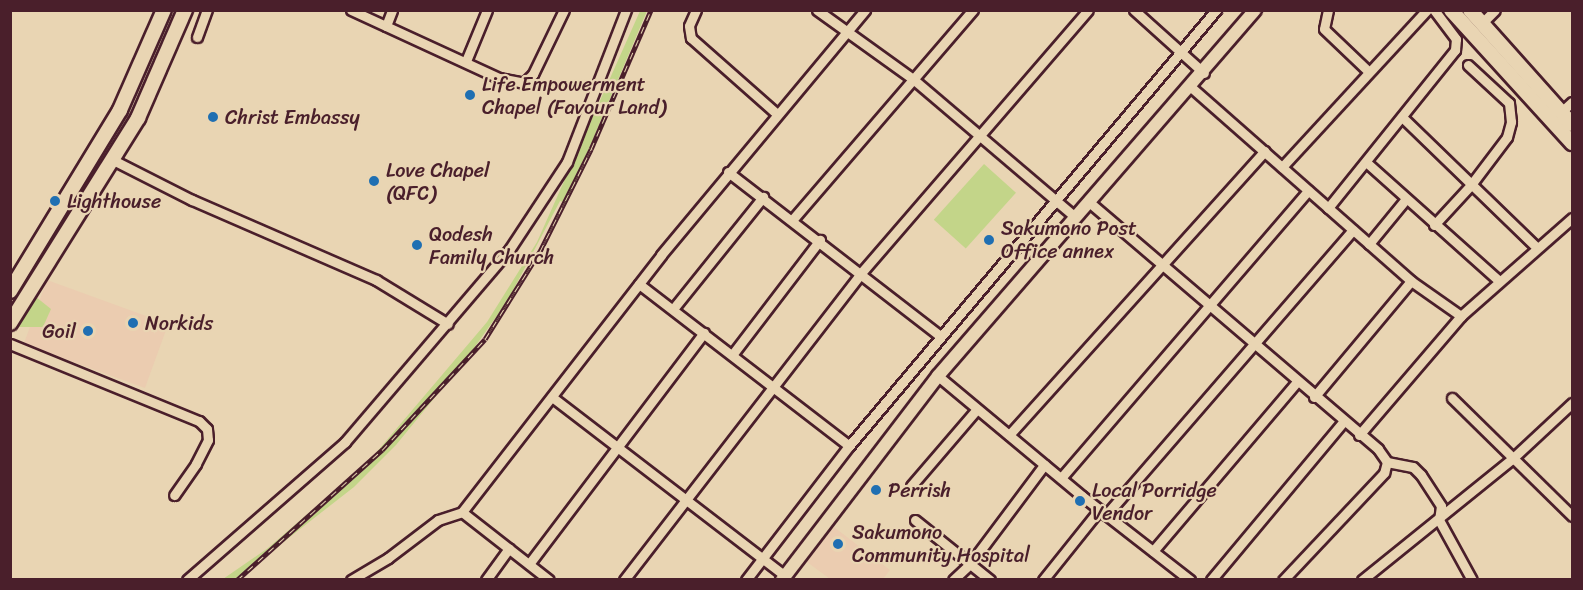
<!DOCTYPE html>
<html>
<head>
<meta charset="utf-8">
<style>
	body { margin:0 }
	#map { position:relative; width:1583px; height:590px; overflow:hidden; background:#e9d5b3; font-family:Sriracha,sans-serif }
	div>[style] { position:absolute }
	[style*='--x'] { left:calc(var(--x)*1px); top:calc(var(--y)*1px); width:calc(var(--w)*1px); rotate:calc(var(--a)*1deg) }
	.built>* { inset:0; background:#ebccb0; transform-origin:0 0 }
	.green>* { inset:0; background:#c3d589; transform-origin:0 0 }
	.roads { filter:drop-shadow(2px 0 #4a1f2b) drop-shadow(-2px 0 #4a1f2b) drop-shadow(0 2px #4a1f2b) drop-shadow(0 -2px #4a1f2b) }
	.street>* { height:9px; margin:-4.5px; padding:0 4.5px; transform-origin:4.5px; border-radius:4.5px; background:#e9d5b3 }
	.secondary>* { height:12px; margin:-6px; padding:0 6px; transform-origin:6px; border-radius:6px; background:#e9d5b3 }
	.primary>* { height:14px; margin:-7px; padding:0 7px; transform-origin:7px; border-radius:7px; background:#e9d5b3 }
	.rail>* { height:4.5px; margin-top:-2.25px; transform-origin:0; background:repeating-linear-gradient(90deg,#e9d5b3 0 7px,#4a1f2b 0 14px); box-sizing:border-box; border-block:2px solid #4a1f2b }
	.dots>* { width:16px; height:16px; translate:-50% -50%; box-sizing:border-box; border:3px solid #e9d5b3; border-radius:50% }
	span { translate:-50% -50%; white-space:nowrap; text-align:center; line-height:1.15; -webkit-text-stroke:4.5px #e9d5b3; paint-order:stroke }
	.poi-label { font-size:20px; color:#4a1f2b }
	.left { translate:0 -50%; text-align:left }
	.right { translate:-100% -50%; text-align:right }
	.frame { position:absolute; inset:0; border:12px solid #4a1f2b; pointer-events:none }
</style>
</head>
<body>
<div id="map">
	<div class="built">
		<div style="left:47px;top:280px;width:129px;height:68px;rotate:20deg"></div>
		<div style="clip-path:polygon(834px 527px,890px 570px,883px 579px,830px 579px,807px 562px)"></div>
	</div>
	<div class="green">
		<div style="clip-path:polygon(640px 11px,647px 11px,566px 203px,560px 201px,508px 300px,467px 358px,396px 445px,354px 487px,236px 579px,223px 579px,268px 548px,369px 461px,487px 322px,537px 242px)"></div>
		<div style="left:984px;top:164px;width:43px;height:75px;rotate:42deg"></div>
		<div style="clip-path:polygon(36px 297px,51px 309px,43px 327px,18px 327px)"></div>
	</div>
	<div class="roads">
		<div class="street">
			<div style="--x:351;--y:10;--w:163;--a:24.7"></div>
			<div style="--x:499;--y:78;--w:25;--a:11"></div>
			<div style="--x:524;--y:83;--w:13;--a:-45"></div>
			<div style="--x:533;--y:74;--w:71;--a:-64.2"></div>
			<div style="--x:696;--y:10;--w:17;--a:114"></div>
			<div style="--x:689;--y:26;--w:12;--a:81"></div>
			<div style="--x:691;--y:38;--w:115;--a:41.5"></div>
			<div style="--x:817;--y:10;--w:118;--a:35.7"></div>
			<div style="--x:913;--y:79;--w:211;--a:40.4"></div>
			<div style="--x:1134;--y:10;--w:94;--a:42"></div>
			<div style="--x:1328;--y:10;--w:19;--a:102"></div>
			<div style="--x:1324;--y:29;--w:62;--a:43.7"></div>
			<div style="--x:1482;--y:23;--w:18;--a:-45"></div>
			<div style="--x:386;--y:26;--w:17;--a:-69"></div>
			<div style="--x:197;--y:37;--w:29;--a:-70"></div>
			<div style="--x:466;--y:61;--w:55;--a:-67.6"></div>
			<div style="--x:1191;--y:87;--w:293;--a:41.4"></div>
			<div style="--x:1411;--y:281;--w:61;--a:35"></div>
			<div style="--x:1561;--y:112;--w:15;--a:-42"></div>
			<div style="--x:1402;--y:117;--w:188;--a:44.1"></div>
			<div style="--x:113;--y:160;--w:89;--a:26.9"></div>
			<div style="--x:192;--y:200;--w:201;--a:23.5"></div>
			<div style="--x:376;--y:280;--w:84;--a:31.4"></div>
			<div style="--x:1366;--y:162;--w:177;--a:41.8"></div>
			<div style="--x:1282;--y:167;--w:214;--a:-47.3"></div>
			<div style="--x:728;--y:172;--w:268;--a:37.7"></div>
			<div style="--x:1089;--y:202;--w:380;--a:40.5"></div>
			<div style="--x:1378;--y:449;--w:16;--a:55"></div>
			<div style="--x:1387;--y:462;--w:11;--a:105"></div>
			<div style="--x:1384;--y:473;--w:147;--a:133.3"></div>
			<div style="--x:1328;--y:208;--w:203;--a:-51.2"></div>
			<div style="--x:1455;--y:50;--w:11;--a:-85"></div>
			<div style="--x:1456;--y:39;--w:36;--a:-127"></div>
			<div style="--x:793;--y:219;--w:276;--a:-49.3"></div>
			<div style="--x:1434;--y:225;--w:53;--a:-47.3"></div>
			<div style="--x:1470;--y:186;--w:61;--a:-52.9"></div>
			<div style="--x:1507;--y:137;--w:16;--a:-75"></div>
			<div style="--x:1511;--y:122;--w:19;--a:-96"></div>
			<div style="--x:1509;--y:103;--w:56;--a:-137.2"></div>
			<div style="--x:1369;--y:244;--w:58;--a:-50.6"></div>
			<div style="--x:639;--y:284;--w:265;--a:37.6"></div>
			<div style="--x:673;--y:309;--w:144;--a:-51.2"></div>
			<div style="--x:10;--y:344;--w:204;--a:22.2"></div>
			<div style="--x:199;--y:421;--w:11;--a:45"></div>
			<div style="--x:207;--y:429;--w:11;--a:85"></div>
			<div style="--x:208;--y:440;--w:27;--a:117"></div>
			<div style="--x:196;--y:464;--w:38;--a:125"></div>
			<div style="--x:732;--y:355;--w:145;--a:-52.6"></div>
			<div style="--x:938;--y:376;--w:187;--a:39.8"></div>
			<div style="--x:1082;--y:496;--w:137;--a:37.9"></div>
			<div style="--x:552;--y:397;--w:294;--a:37.5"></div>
			<div style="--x:1314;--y:397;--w:151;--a:-50.1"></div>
			<div style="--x:1452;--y:398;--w:168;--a:44.5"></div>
			<div style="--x:1009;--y:435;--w:382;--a:-48"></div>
			<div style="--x:1359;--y:435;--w:157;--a:-49.4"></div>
			<div style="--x:1461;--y:316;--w:148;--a:-41.4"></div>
			<div style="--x:1387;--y:462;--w:26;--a:11"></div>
			<div style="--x:1413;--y:467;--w:11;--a:45"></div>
			<div style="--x:1421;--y:475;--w:37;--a:57"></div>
			<div style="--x:1441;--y:506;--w:14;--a:98"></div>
			<div style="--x:1439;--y:520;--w:68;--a:61.2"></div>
			<div style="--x:1061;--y:478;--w:379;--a:-49.3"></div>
			<div style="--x:911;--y:486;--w:101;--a:-49.4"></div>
			<div style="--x:462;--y:512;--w:325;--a:-52.2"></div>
			<div style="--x:661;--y:255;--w:319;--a:-50.2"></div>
			<div style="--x:462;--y:512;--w:110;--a:38"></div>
			<div style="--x:1106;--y:515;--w:377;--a:-49.1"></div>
			<div style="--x:915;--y:520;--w:70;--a:38.7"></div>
			<div style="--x:970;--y:564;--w:23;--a:137"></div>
			<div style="--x:1153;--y:551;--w:221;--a:-49.6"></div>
			<div style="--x:529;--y:564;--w:290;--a:-52.9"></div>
			<div style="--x:187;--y:580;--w:210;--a:-41.1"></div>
			<div style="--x:345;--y:442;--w:253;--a:-49.5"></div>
			<div style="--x:509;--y:250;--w:105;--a:-56.6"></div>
			<div style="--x:567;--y:162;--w:163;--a:-68.8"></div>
			<div style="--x:351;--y:580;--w:43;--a:-30.7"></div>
			<div style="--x:388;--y:558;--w:63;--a:-37.2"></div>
			<div style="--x:438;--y:520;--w:25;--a:-18"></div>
			<div style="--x:486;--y:580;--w:39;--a:-54"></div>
			<div style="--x:624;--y:580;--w:388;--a:-52.3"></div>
			<div style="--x:861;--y:273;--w:347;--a:-49.2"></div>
			<div style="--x:746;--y:580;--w:169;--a:-52.5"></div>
			<div style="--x:849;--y:446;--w:570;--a:-49.91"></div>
			<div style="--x:990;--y:580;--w:26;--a:-141"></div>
			<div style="--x:970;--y:564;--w:124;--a:-53.2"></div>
			<div style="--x:1043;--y:580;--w:90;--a:-51.3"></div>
			<div style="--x:1211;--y:580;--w:206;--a:-50.1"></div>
			<div style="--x:1362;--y:580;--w:193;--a:-38.9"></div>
			<div style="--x:1512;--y:459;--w:82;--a:-43"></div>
		</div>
		<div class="secondary">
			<div style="--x:782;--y:580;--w:257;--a:-52.6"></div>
			<div style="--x:938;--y:376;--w:484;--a:-49.1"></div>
		</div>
		<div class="primary">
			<div style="--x:1451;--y:10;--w:180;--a:47.7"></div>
			<div style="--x:1470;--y:10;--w:153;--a:48.2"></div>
			<div style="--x:10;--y:291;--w:212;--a:-58.7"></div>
			<div style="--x:120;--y:110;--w:109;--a:-66.3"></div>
			<div style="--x:10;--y:323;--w:242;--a:-58"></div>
			<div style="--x:138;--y:118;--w:118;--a:-66.5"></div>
		</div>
	</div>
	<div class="rail">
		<div style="--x:237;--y:580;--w:195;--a:-41.9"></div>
		<div style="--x:382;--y:450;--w:151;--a:-47.1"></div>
		<div style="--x:485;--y:339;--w:104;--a:-58"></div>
		<div style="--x:540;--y:251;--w:114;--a:-63.4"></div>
		<div style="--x:591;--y:149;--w:151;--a:-66.7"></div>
	</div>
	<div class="dots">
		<div style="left:470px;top:95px;background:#1f6fb2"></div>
		<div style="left:213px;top:117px;background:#1f6fb2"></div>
		<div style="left:374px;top:181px;background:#1f6fb2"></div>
		<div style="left:55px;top:201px;background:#1f6fb2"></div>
		<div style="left:989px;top:240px;background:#1f6fb2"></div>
		<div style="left:417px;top:245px;background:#1f6fb2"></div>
		<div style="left:133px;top:323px;background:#1f6fb2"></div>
		<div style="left:88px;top:331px;background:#1f6fb2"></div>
		<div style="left:876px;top:490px;background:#1f6fb2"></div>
		<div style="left:1080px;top:501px;background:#1f6fb2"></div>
		<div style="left:838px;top:544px;background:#1f6fb2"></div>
	</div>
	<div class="poi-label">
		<span class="left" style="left:482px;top:96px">Life Empowerment<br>Chapel (Favour Land)</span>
		<span class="left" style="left:225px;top:117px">Christ Embassy</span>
		<span class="left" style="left:386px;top:182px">Love Chapel<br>(QFC)</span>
		<span class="left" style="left:67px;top:201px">Lighthouse</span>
		<span class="left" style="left:1001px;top:240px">Sakumono Post<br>Office annex</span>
		<span class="left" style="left:429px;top:246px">Qodesh<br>Family Church</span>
		<span class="left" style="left:145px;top:323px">Norkids</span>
		<span class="right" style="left:76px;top:331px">Goil</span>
		<span class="left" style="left:888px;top:490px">Perrish</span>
		<span class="left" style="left:1092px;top:502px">Local Porridge<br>Vendor</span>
		<span class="left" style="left:852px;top:544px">Sakumono<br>Community Hospital</span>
	</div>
	<div class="frame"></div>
</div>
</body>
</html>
